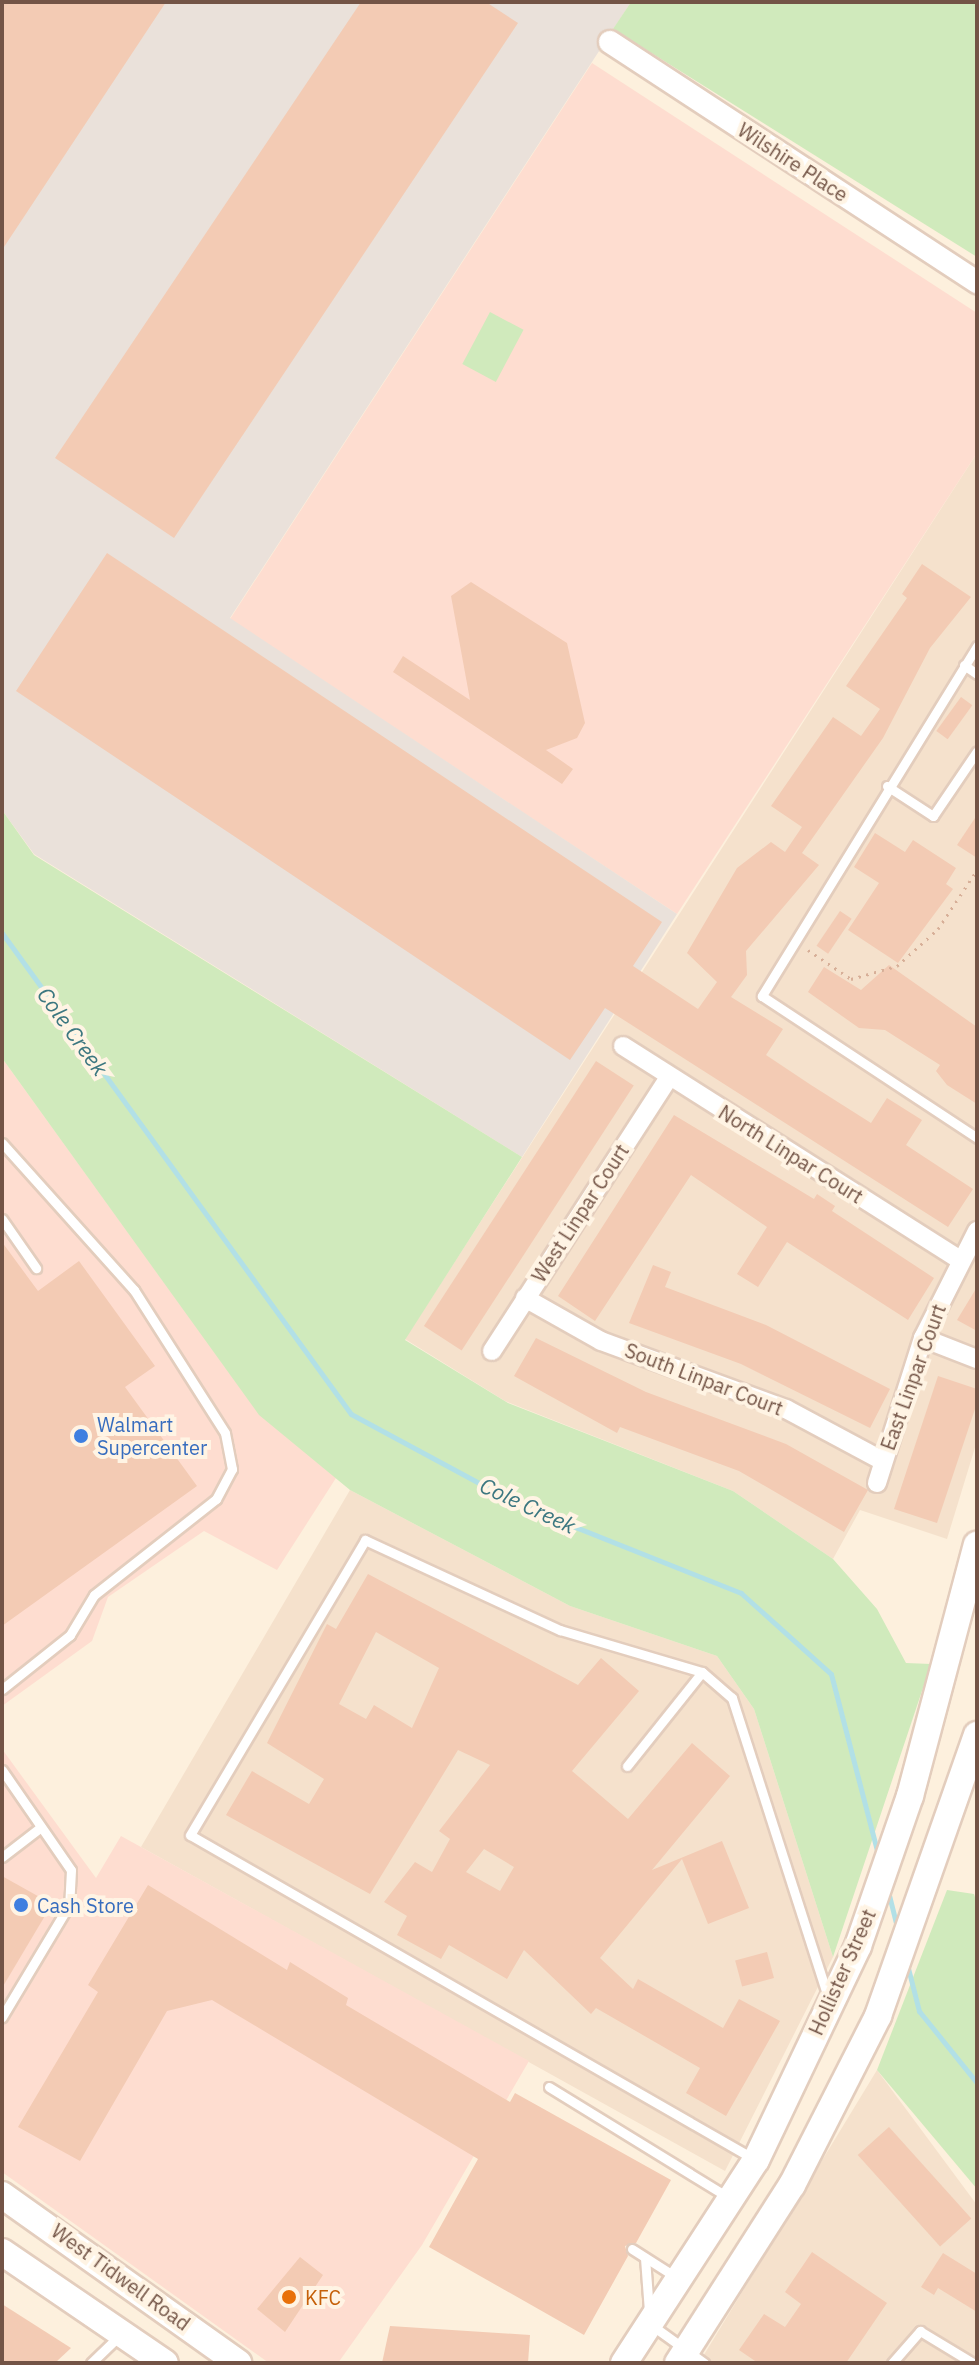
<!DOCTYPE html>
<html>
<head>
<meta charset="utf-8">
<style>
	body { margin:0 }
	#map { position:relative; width:979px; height:2365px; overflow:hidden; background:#fdf0dd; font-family:"IBM Plex Sans",sans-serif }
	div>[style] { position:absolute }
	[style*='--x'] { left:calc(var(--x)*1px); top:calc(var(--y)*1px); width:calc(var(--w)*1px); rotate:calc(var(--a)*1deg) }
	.residential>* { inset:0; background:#f5e1cc }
	.commercial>* { inset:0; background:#feddd0 }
	.industrial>* { inset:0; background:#eae1da }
	.green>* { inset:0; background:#d0eabc; transform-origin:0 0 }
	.stream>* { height:5px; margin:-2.5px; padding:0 2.5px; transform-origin:2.5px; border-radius:2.5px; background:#b2e0e6 }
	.building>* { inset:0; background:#f3cbb4; transform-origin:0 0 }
	.path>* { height:3px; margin-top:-1.5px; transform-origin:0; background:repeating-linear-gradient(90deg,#d7af98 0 2px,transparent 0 8px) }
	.roads { filter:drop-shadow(2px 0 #e3cdbd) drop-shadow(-2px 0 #e3cdbd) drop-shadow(0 2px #e3cdbd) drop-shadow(0 -2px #e3cdbd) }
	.service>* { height:9px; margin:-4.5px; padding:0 4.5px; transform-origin:4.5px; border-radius:4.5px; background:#fff }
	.minor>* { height:18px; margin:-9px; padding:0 9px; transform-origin:9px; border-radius:9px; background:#fff }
	.tertiary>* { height:22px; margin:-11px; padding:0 11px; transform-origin:11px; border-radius:11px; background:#fff }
	.secondary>* { height:26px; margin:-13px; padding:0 13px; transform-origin:13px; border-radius:13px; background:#fff }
	.dots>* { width:22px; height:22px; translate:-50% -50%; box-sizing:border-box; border:4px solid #fff4e4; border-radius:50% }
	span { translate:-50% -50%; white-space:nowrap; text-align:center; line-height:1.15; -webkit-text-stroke:8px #fff4e4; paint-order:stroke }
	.street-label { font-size:20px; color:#735446 }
	.shop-label { font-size:20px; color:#366cbe }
	.left { translate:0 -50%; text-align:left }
	.food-label { font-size:20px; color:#c56008 }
	.water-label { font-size:22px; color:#3c7780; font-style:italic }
	.frame { position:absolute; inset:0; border:4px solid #735446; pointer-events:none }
</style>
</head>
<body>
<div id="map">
	<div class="residential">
		<div style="clip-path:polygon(977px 453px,977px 1441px,947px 1539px,860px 1510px,833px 1559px,733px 1491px,505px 1401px,405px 1339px)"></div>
		<div style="clip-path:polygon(350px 1490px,570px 1606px,717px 1656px,754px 1709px,833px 1957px,725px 2171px,141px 1847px)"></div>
		<div style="clip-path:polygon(877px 2070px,977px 2205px,977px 2363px,699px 2363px)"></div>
	</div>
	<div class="commercial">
		<div style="clip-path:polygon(592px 63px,977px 313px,977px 453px,677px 914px,230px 619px)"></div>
		<div style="clip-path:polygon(2px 1058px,259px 1414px,336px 1478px,277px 1570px,204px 1531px,108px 1597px,92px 1641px,2px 1706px)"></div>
		<div style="clip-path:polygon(2px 1749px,96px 1878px,121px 1836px,529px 2061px,422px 2245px,338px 2363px,269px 2363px,2px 2172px)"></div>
	</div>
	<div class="industrial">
		<div style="clip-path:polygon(2px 2px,631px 2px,230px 618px,677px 914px,522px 1157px,34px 854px,2px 810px)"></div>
	</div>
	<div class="green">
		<div style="clip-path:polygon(631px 2px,977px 2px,977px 257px,613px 29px)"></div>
		<div style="left:490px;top:312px;width:38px;height:59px;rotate:28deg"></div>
		<div style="clip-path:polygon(2px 810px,34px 855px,522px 1157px,405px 1340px,508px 1403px,733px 1491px,833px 1559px,877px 1609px,906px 1663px,931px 1664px,833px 1957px,754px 1709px,717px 1656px,570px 1606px,350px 1490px,259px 1415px,2px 1058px)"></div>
		<div style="clip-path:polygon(947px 1890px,974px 1894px,977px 1904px,977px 2189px,877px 2070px)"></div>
	</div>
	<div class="stream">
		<div style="--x:2;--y:933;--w:594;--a:54.04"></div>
		<div style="--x:351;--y:1414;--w:192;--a:28.3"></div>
		<div style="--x:520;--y:1505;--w:238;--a:21.7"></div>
		<div style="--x:741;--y:1593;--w:121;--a:42"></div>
		<div style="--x:831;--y:1674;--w:186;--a:75.4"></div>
		<div style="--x:888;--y:1891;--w:37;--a:76"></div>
		<div style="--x:907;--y:1964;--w:49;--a:75.7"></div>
		<div style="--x:919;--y:2011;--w:92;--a:51.1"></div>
	</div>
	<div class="building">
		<div style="clip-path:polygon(2px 2px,166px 2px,2px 250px)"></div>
		<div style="clip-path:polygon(361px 2px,486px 2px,518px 23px,174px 538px,55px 458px)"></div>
		<div style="clip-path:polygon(107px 553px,662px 922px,633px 966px,698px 1009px,717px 982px,687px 953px,737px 868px,771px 842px,785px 852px,802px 827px,771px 806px,833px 717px,861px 736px,880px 709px,846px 686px,907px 598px,902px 594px,922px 564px,971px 597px,930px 648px,883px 738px,802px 853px,819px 865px,746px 951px,747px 975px,731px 997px,783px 1029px,766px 1055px,811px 1085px,871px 1123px,887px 1098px,922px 1120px,906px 1145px,973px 1189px,948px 1227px,605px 1008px,570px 1060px,16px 691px)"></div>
		<div style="clip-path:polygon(471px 582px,567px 643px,585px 723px,577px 738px,546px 750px,573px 769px,562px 784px,393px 672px,403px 656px,470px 700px,451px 596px)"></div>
		<div style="left:961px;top:697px;width:14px;height:42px;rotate:36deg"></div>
		<div style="clip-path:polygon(977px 815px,977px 858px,957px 845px)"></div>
		<div style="clip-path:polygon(875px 833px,905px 852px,913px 840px,956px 868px,946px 884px,953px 889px,898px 963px,848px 930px,879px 883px,854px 867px)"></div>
		<div style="left:840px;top:911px;width:14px;height:42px;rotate:34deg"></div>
		<div style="clip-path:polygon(889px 965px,977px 1027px,977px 1104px,947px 1085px,936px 1071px,940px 1065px,885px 1030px,859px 1028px,808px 992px,824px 967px,861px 990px)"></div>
		<div style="left:596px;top:1061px;width:45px;height:316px;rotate:33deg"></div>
		<div style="clip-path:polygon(674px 1115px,814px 1199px,817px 1194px,835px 1206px,832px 1211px,934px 1278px,908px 1320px,787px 1242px,758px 1287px,737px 1274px,767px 1227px,691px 1175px,595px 1321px,558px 1296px)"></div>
		<div style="clip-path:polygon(2px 1242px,38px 1291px,79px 1261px,155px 1366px,125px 1387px,197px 1486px,2px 1626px)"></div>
		<div style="clip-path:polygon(653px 1265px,671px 1272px,665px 1287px,766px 1325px,890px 1389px,870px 1428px,741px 1364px,629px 1323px)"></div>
		<div style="clip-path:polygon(977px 1287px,977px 1331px,957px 1320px)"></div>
		<div style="clip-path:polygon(536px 1338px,646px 1392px,786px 1444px,868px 1490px,844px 1532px,739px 1471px,620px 1427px,617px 1433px,514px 1376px)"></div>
		<div style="clip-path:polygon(938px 1376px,977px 1389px,977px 1403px,937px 1523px,894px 1509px)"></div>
		<div style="clip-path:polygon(evenodd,368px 1574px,578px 1685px,601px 1658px,639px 1691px,572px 1771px,628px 1819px,692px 1743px,730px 1776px,652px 1870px,722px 1841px,749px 1908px,708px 1924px,682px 1859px,600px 1958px,633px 1989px,638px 1979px,723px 2028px,739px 1999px,780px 2021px,726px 2116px,686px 2093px,700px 2068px,596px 2008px,591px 2014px,524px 1950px,507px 1979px,449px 1945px,441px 1959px,397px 1935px,407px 1916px,384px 1902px,415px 1862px,432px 1872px,450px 1839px,439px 1831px,490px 1765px,458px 1750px,370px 1894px,226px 1815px,252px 1771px,309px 1804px,324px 1779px,267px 1743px,327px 1624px,336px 1629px,368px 1574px,376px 1632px,439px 1668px,412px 1728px,374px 1705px,366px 1719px,339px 1704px,376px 1632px,368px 1574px,484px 1849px,514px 1867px,500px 1891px,466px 1872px,484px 1849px)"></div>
		<div style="clip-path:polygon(2px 1876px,52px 1904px,2px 1988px)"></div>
		<div style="clip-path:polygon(148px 1885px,287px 1970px,290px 1962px,348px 1998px,346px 2005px,510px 2102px,515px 2093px,671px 2180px,636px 2243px,625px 2246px,628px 2256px,584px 2335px,429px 2247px,478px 2159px,212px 2000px,167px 2011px,80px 2161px,18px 2127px,98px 1992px,88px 1985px)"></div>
		<div style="left:767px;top:1952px;width:27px;height:33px;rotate:75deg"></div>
		<div style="left:889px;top:2127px;width:123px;height:42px;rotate:48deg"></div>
		<div style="clip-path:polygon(812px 2252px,887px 2303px,846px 2363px,758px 2363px,739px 2350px,764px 2314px,785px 2327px,801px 2304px,785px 2292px)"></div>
		<div style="clip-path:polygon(943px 2253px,977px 2274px,977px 2312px,938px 2288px,934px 2295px,921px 2287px)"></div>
		<div style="clip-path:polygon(300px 2257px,323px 2275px,285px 2332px,257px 2309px)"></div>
		<div style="clip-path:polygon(2px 2304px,71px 2348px,55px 2363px,2px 2363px)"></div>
		<div style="clip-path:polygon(390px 2326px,530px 2335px,528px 2363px,382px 2363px)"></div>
	</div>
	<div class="path">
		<div style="--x:808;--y:950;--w:52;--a:34"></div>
		<div style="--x:851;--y:979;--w:48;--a:-15.8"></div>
		<div style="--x:897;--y:966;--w:55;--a:-42.1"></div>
		<div style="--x:938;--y:929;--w:71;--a:-56.5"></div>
	</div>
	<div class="roads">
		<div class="service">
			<div style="--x:977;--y:646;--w:411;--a:121.6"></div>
			<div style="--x:762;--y:996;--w:258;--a:33.4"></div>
			<div style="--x:964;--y:665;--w:16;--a:35"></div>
			<div style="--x:887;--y:786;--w:55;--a:33.1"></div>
			<div style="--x:933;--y:816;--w:78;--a:-55.9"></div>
			<div style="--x:2;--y:1143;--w:198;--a:48.1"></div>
			<div style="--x:134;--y:1290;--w:169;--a:57.5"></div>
			<div style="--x:225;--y:1433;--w:37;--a:79"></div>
			<div style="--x:232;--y:1469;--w:34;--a:118"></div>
			<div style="--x:216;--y:1499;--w:155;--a:141.8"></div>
			<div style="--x:94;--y:1595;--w:47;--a:121"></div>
			<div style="--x:70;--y:1635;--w:87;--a:141.5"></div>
			<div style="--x:2;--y:1219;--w:60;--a:55.2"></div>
			<div style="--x:627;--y:1766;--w:120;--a:-51.4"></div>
			<div style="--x:2;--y:1770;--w:121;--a:55.4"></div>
			<div style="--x:71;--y:1870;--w:35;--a:93"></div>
			<div style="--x:69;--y:1905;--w:131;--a:120.9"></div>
			<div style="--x:2;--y:1857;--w:49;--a:-37.6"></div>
			<div style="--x:549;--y:2087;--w:210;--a:31.6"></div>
			<div style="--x:754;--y:2159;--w:650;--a:-150.12"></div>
			<div style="--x:190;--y:1835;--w:343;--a:-59.3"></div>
			<div style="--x:365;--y:1540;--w:215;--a:24.8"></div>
			<div style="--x:560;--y:1630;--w:148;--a:16.5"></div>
			<div style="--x:702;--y:1672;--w:40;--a:41"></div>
			<div style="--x:732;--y:1698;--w:314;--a:72.2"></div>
			<div style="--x:632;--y:2249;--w:52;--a:32.5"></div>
			<div style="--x:645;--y:2258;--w:66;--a:85.7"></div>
			<div style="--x:650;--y:2324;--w:67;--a:35.8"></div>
			<div style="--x:91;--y:2363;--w:40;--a:-44"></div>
			<div style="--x:892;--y:2363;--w:43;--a:-48.8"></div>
			<div style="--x:920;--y:2331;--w:62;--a:31.1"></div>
		</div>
		<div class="minor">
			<div style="--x:623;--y:1046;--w:399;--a:32.4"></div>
			<div style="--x:525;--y:1298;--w:87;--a:29.5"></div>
			<div style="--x:601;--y:1341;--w:197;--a:20.2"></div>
			<div style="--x:786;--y:1409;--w:110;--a:28.2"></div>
			<div style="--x:923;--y:1338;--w:58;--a:21.3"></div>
			<div style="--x:492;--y:1351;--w:326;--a:-57.1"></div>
			<div style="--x:877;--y:1483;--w:152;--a:-72.4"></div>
			<div style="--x:923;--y:1338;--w:120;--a:-63.2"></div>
		</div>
		<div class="tertiary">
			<div style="--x:610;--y:42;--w:439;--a:33.2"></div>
		</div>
		<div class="secondary">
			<div style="--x:2;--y:2195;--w:290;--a:35.4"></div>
			<div style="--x:2;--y:2252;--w:197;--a:34.3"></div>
			<div style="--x:624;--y:2363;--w:242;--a:-57"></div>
			<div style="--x:756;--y:2160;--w:237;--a:-64.5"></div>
			<div style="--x:858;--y:1946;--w:159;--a:-70.9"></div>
			<div style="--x:910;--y:1796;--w:260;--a:-75.1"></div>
			<div style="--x:678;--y:2363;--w:211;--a:-57.4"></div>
			<div style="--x:792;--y:2185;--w:190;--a:-63"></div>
			<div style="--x:878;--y:2016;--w:298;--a:-70.6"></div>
		</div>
	</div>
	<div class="dots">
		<div style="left:81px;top:1436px;background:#3f7fe0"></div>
		<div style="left:21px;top:1905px;background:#3f7fe0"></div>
		<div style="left:289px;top:2297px;background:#e8710a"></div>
	</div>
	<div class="street-label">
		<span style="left:793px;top:162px;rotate:33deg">Wilshire Place</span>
		<span style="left:791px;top:1154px;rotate:32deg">North Linpar Court</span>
		<span style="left:580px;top:1213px;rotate:-57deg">West Linpar Court</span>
		<span style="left:913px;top:1377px;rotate:-70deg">East Linpar Court</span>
		<span style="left:704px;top:1379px;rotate:21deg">South Linpar Court</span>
		<span style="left:842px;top:1972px;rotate:-66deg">Hollister Street</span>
		<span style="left:121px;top:2277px;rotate:36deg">West Tidwell Road</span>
	</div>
	<div class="shop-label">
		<span class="left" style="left:97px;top:1436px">Walmart<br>Supercenter</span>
		<span class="left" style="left:37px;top:1905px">Cash Store</span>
	</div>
	<div class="food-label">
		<span class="left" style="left:305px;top:2297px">KFC</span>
	</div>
	<div class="water-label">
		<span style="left:73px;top:1031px;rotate:54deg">Cole Creek</span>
		<span style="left:528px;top:1505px;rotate:25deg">Cole Creek</span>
	</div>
	<div class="frame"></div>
</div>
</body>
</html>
